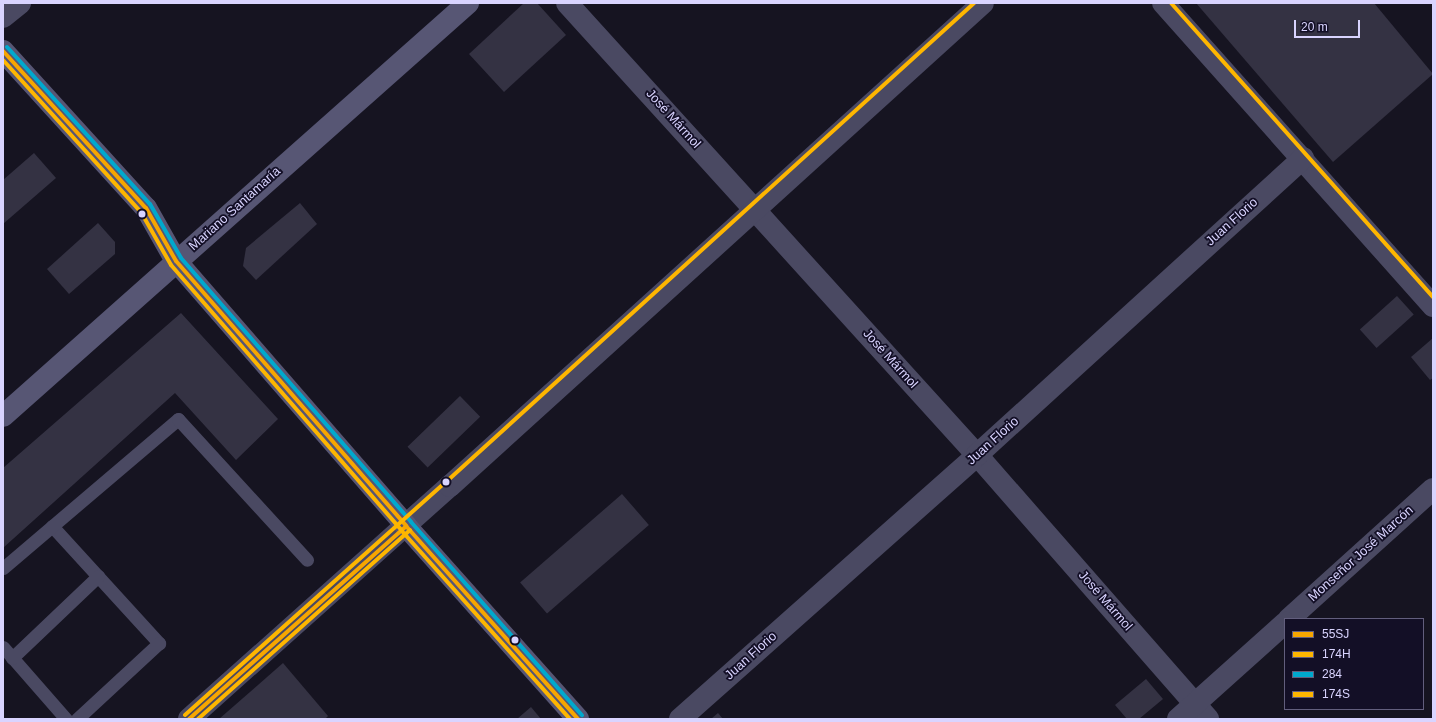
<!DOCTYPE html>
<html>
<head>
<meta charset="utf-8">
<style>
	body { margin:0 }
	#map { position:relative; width:1436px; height:722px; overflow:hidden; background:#161421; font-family:Helvetica,sans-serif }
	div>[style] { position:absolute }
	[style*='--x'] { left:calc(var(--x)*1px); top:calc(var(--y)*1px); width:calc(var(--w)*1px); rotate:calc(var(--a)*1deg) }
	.building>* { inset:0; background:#343243; transform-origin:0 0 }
	.lane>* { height:13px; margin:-6.5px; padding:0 6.5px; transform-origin:6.5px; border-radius:6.5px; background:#4a4962 }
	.street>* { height:22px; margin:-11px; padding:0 11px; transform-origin:11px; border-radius:11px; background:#4a4962 }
	.secondary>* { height:22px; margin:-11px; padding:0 11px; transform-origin:11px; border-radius:11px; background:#575674 }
	.bus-1>* { height:4px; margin:-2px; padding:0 2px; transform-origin:2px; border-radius:2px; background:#f7a600 }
	.bus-2>* { height:4px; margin:-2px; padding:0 2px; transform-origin:2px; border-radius:2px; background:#feb600 }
	.bus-3>* { height:4px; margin:-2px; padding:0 2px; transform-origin:2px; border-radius:2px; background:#00a9ce }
	.bus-4>* { height:4px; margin:-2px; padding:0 2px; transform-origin:2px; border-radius:2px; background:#feb600 }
	.dots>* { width:11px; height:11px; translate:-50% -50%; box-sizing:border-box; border:2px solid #130f26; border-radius:50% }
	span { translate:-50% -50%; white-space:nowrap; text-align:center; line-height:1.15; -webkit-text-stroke:3.5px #130f26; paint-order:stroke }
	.street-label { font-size:13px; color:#d9d4ff }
	.frame { position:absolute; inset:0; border:4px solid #d9d4ff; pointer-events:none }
	.legend { position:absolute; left:1284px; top:618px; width:140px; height:92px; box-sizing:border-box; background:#130f26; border:1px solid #625e7d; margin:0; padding:5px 7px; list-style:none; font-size:12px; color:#d9d4ff }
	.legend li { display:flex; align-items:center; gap:8px; height:20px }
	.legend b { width:20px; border:1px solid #625e7d }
	.scale { position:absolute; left:1294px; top:20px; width:66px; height:18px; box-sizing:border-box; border:2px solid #d9d4ff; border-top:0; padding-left:5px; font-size:12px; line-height:14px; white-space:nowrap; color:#d9d4ff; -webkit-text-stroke:3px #130f26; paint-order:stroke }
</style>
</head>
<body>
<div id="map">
	<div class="building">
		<div style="clip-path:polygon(524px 3px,537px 3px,566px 35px,504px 92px,469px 54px)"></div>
		<div style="clip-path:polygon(1196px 3px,1374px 3px,1433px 74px,1333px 162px)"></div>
		<div style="clip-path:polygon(34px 153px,56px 178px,3px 224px,3px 180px)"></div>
		<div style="clip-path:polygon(300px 203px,317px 224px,256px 280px,243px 266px,246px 248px)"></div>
		<div style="clip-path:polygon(98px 223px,115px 242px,115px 254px,69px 294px,47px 269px)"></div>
		<div style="left:1397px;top:296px;width:25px;height:50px;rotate:48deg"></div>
		<div style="clip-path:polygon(181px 313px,278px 419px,236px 460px,175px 393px,3px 548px,3px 468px)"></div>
		<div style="clip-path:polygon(1433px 338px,1433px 378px,1430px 380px,1411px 357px)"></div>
		<div style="left:460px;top:396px;width:29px;height:73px;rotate:46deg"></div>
		<div style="left:622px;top:494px;width:41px;height:135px;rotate:49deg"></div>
		<div style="clip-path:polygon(283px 663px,328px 716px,325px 719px,219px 719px)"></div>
		<div style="clip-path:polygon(1146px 679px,1163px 699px,1139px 719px,1127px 719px,1115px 705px)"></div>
		<div style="clip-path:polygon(531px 707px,541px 719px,517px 719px)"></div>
		<div style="clip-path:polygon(718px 713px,723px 719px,711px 719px)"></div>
	</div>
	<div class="lane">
		<div style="--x:52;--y:526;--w:159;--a:47.6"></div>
		<div style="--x:159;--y:643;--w:112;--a:137.2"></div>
		<div style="--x:3;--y:568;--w:230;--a:-40.4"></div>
		<div style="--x:178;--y:419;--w:191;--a:47.5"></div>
		<div style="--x:3;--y:647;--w:96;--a:48.8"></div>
		<div style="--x:12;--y:658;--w:119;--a:-43.6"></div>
	</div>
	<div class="street">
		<div style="--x:567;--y:3;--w:610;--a:47.79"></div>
		<div style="--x:977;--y:455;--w:351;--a:48.8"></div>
		<div style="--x:1163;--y:3;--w:406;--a:48.3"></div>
		<div style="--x:3;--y:17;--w:22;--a:-39"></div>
		<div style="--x:1289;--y:619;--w:194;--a:-42.1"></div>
		<div style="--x:189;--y:719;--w:350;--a:-41.8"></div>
		<div style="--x:450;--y:486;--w:719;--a:-42.18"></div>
		<div style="--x:680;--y:719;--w:397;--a:-41.6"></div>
		<div style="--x:977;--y:455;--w:441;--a:-42.3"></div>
		<div style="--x:1178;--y:719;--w:144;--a:-41.9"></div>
	</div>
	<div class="secondary">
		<div style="--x:3;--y:51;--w:212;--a:47.7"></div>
		<div style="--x:146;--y:208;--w:61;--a:60.5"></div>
		<div style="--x:176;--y:261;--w:351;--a:49"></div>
		<div style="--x:406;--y:526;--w:259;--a:48.3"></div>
		<div style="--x:3;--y:416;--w:622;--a:-41.61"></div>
	</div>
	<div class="bus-1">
		<div style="--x:3;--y:51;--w:212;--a:47.7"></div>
		<div style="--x:146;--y:208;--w:61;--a:60.5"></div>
		<div style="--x:176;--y:261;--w:351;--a:49"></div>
		<div style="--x:406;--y:526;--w:259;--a:48.3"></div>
		<div style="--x:189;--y:719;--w:290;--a:-41.6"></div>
	</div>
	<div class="bus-2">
		<div style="--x:3;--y:60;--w:205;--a:47.8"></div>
		<div style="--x:141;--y:212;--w:61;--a:60.5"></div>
		<div style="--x:171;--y:265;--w:351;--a:49"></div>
		<div style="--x:401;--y:530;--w:254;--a:48.2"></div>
		<div style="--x:198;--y:719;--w:284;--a:-41.7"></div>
	</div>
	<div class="bus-3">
		<div style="--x:7;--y:47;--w:212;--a:47.7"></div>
		<div style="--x:150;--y:204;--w:62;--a:60.1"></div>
		<div style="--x:181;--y:258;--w:350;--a:48.9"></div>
		<div style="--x:411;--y:522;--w:258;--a:48.5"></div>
	</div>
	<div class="bus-4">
		<div style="--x:1171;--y:3;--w:394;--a:48.3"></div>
		<div style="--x:185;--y:715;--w:350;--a:-41.8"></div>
		<div style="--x:446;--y:482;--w:713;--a:-42.21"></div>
	</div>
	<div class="dots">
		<div style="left:142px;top:214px;background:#d9d4ff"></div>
		<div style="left:446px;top:482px;background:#d9d4ff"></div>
		<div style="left:515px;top:640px;background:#d9d4ff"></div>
	</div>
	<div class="street-label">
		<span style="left:673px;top:119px;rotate:48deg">José Mármol</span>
		<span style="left:235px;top:209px;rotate:-42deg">Mariano Santamaría</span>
		<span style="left:1232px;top:222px;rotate:-42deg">Juan Florio</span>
		<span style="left:890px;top:359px;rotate:48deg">José Mármol</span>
		<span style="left:993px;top:441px;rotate:-42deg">Juan Florio</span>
		<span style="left:1361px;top:554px;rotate:-42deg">Monseñor José Marcón</span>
		<span style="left:1105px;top:601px;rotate:49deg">José Mármol</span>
		<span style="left:751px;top:656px;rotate:-42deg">Juan Florio</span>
	</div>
	<div class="frame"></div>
	<ul class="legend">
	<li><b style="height:5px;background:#f7a600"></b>55SJ</li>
	<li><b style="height:5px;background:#feb600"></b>174H</li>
	<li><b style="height:5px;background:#00a9ce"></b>284</li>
	<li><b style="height:5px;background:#feb600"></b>174S</li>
	</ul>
	<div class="scale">20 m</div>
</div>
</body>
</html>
